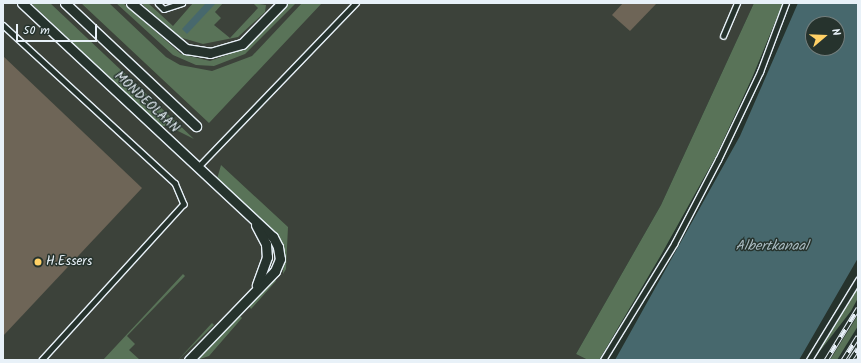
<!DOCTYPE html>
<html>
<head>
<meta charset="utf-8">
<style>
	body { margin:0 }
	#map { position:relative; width:861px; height:363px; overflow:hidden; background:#26332d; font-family:Kalam,sans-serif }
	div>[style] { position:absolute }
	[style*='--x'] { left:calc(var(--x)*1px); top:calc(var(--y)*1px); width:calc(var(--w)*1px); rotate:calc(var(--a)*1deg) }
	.built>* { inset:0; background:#3c423a }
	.green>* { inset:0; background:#597358 }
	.water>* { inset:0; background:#47686d }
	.building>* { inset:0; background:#6e6557 }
	.roads { filter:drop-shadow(1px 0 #e8f1f8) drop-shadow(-1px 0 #e8f1f8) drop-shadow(0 1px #e8f1f8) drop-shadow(0 -1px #e8f1f8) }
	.service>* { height:4.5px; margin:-2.25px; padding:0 2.25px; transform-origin:2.25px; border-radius:2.25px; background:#26332d }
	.minor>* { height:9px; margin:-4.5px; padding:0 4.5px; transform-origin:4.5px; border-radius:4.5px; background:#26332d }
	.rail>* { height:4.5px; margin-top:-2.25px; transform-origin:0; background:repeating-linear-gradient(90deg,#26332d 0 9px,#e8f1f8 0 18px); box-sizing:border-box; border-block:1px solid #e8f1f8 }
	.dots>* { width:11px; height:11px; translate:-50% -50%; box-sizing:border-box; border:2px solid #26332d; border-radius:50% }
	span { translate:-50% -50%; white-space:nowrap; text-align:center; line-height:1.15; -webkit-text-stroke:3px #26332d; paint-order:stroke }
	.street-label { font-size:13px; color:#e8f1f8 }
	.poi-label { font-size:13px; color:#e8f1f8 }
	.left { translate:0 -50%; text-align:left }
	.water-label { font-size:14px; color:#a8bac0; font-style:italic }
	.frame { position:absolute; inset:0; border:4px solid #e8f1f8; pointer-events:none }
	.north { position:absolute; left:805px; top:16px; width:40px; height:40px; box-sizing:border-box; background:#26332d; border:1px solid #747f7e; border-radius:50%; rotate:71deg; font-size:11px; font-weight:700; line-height:16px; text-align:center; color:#e8f1f8 }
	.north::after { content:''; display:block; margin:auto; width:14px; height:18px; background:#ffd166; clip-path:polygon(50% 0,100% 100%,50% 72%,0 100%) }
	.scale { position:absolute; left:16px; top:24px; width:81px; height:18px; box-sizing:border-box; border:2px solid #e8f1f8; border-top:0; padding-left:5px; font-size:12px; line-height:14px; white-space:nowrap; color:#e8f1f8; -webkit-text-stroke:3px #26332d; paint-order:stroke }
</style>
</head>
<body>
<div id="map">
	<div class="built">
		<div style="clip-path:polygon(3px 3px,754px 3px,661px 205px,576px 354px,588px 360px,3px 360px)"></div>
	</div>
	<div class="green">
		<div style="clip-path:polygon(31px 3px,50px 3px,194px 139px,168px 126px,160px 126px)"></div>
		<div style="clip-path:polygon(81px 3px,109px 3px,166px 57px,180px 65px,212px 71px,252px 56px,302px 3px,322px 3px,209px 123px)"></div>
		<div style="clip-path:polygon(116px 3px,123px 3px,181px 54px,210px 61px,244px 49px,288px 3px,296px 3px,245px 54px,214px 66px,196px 65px,173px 55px)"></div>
		<div style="clip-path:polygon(141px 3px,148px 3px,173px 26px,193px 3px,223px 3px,215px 12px,221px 18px,214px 25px,230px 38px,258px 8px,253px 3px,266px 5px,265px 12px,238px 37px,203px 44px,179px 37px)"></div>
		<div style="clip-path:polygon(754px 3px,783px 3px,752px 78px,716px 156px,661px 255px,599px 360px,588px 360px,576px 354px,661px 205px)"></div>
		<div style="clip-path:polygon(221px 165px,288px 227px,286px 269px,283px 274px,284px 253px,280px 240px,217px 179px)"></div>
		<div style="clip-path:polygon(183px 274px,185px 276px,127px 336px,135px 344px,129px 350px,140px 360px,103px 360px)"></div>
		<div style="clip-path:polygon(274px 279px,276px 281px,251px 309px,249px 306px)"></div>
		<div style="clip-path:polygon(858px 284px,858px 298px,851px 311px,813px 360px)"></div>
		<div style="clip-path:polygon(239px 315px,242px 318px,209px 356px,197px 360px)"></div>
		<div style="clip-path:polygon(858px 315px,858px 326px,837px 360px,830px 360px)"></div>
		<div style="clip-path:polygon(212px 323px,214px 325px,178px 360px)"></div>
	</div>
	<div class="water">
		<div style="clip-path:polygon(206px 3px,216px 3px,187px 34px,182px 29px)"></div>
		<div style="clip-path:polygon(evenodd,798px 3px,858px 3px,858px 258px,799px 360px,615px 360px,740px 136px,798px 3px,813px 24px,837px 24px,837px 48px,813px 48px,813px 24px)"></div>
	</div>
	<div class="building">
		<div style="clip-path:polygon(623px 3px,657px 3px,630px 31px,612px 15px)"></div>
		<div style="clip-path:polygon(3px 56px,142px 188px,3px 336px)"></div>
	</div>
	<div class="roads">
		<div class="service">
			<div style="--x:158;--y:3;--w:8;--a:45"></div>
			<div style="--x:164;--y:9;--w:19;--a:-18"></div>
			<div style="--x:3;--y:25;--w:234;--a:42.6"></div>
			<div style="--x:175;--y:183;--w:23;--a:67"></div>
			<div style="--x:184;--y:204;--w:211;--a:132.3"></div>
			<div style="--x:723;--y:36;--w:36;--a:-67"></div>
			<div style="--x:198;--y:167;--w:228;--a:-46.1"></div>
			<div style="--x:603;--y:360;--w:136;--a:-58.5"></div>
			<div style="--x:674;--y:244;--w:95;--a:-62.4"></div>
			<div style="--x:718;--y:160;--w:98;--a:-64.5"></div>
			<div style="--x:760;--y:72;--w:74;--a:-69.4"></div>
			<div style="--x:809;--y:360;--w:94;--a:-58.5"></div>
		</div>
		<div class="minor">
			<div style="--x:22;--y:3;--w:343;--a:43"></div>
			<div style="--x:273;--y:237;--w:11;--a:63"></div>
			<div style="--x:278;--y:247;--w:12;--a:81"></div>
			<div style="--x:280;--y:259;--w:13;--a:113"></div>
			<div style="--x:275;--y:271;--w:124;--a:134"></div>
			<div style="--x:65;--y:3;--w:180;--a:43.2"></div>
			<div style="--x:131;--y:3;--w:72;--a:39.9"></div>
			<div style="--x:186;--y:49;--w:24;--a:9"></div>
			<div style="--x:210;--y:53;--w:33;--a:-16"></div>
			<div style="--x:242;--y:44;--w:57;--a:-45.7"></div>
			<div style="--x:256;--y:225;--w:21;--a:62"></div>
			<div style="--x:266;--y:244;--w:13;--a:86"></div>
			<div style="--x:267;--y:257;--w:30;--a:110"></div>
		</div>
	</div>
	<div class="rail">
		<div style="--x:826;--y:360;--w:61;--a:-58.4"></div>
		<div style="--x:843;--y:360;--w:28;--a:-58"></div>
		<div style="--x:850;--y:360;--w:14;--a:-56"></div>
		<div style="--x:857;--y:360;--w:1;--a:-45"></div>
	</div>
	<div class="dots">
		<div style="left:38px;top:262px;background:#ffd166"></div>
	</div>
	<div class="street-label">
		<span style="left:146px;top:103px;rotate:43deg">MONDEOLAAN</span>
	</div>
	<div class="poi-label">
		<span class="left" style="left:46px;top:262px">H.Essers</span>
	</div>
	<div class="water-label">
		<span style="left:772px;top:246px">Albertkanaal</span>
	</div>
	<div class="frame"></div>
	<div class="north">N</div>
	<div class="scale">50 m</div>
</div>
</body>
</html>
